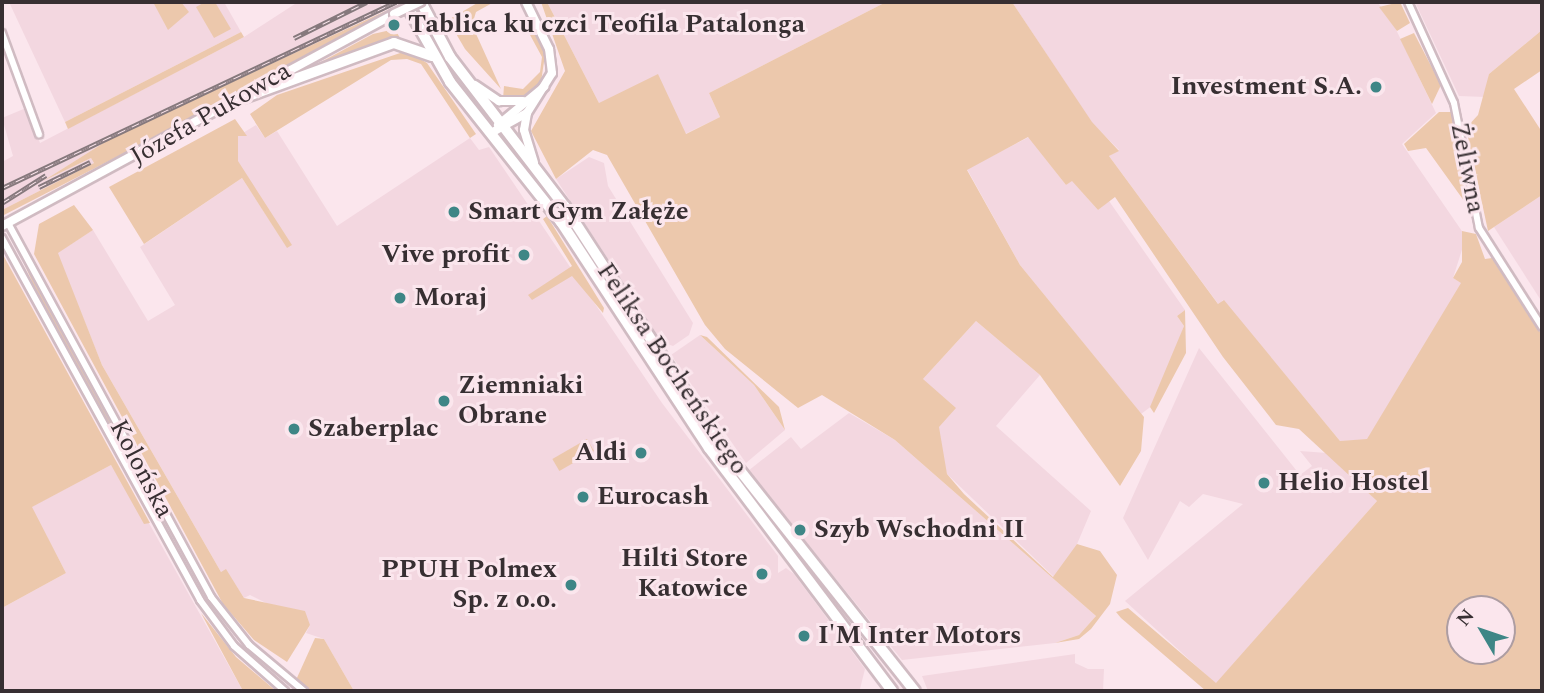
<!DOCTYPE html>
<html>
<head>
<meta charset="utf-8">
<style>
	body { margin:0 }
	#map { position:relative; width:1544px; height:693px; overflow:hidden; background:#fbe6ed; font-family:Spectral,serif }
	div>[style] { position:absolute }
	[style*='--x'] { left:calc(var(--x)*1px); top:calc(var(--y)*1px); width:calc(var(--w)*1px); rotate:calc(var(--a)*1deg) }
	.built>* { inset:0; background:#f3d7e0 }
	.green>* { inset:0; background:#ecc8ac; transform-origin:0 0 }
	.roads { filter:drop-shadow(2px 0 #d0bbc2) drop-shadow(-2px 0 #d0bbc2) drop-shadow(0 2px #d0bbc2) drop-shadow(0 -2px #d0bbc2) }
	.minor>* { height:6px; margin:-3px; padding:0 3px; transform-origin:3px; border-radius:3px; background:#fff }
	.tertiary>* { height:8px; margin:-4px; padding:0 4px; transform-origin:4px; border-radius:4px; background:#fff }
	.secondary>* { height:10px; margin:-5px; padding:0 5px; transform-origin:5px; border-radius:5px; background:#fff }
	.rail>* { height:5px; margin-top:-2.5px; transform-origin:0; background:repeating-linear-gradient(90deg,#fbe6ed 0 8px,#86797d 0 16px); box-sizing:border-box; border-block:2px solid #86797d }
	.bridges { filter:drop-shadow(2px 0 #d0bbc2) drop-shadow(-2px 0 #d0bbc2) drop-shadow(0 2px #d0bbc2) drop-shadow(0 -2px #d0bbc2) }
	.tertiary-bridge>* { height:8px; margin:-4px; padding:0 4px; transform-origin:4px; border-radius:4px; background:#fff }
	.dots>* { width:19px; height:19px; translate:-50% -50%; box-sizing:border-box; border:4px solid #fbe6ed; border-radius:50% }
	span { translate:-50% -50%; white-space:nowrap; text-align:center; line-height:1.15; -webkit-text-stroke:6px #fbe6ed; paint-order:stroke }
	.poi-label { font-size:26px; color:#372f32; font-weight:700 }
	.left { translate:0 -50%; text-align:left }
	.right { translate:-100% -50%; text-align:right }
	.street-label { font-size:26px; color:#372f32 }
	.frame { position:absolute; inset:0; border:4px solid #372f32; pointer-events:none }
	.north { position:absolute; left:1446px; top:595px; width:70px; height:70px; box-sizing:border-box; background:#fbe6ed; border:2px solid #ad9da2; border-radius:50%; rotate:309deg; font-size:19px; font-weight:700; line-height:28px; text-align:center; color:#372f32 }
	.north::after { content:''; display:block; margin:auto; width:24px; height:32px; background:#3e8686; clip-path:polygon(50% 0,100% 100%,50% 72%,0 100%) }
</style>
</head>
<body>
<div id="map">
	<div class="built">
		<div style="clip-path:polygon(9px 2px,224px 2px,241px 32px,65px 122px)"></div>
		<div style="clip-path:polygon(298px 2px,380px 2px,384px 11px,113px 137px,43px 181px,91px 158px,94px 163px,2px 210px,2px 162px,13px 156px,2px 118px,26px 108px,40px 143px,244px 37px)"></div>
		<div style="clip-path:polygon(547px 2px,886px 2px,709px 93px,720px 117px,685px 134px,599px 103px)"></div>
		<div style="clip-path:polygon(1012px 2px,1377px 2px,1390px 17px,1436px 113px,1402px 144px,1466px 237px,1453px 278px,1462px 283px,1458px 291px,1367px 440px,1340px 441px,1223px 300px,1219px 305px,1109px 156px,1119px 150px,1092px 123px)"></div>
		<div style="clip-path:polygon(1415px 2px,1542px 2px,1542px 30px,1489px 74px,1485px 97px,1459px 96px)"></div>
		<div style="clip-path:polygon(256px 125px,265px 138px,277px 131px,337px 226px,470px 138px,479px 150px,489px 147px,662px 403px,778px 556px,778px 573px,786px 568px,794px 574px,865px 669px,860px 689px,354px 691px,324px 639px,306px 633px,310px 625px,250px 595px,244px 598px,226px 570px,221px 572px,102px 365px,57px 253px,93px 230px,148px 321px,175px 305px,140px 247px,242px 178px,287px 247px,237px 161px,238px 136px)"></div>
		<div style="clip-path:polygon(1029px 137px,1066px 185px,1072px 180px,1098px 210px,1109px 201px,1185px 310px,1177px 316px,1184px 326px,1157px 402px,1141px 414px,1020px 265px,967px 169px)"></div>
		<div style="clip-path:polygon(589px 157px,604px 163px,608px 186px,693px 323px,689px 335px,673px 346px,662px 342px,556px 179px)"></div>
		<div style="clip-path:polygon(1542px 195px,1542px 302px,1494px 227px)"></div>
		<div style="clip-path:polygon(976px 321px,1040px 375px,996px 426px,1091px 511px,1072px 556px,1054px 577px,947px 474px,923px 379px)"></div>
		<div style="clip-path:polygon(700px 335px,754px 385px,785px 430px,746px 463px,671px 355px)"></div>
		<div style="clip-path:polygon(1199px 348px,1300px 475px,1312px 466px,1300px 451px,1327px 453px,1377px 501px,1216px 684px,1125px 601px,1243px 504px,1203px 494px,1189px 507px,1180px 501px,1148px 560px,1123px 518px)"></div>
		<div style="clip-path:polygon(849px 413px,895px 440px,1096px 616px,1079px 635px,1055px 643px,902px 660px,748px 471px,791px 437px,801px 449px)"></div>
		<div style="clip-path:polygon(111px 465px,150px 525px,243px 691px,2px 691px,2px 608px,66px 573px,31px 507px)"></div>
		<div style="clip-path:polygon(1075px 654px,1075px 663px,1088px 669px,1104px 669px,1103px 691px,928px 691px,922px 676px)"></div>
	</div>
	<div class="green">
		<div style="clip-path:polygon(153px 2px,181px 2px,189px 12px,168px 30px)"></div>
		<div style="clip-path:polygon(205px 2px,215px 2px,231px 29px,214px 38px,196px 7px)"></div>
		<div style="clip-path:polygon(479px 2px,494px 2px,476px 12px,472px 25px,501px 89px,465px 49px,448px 20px)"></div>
		<div style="clip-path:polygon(evenodd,541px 2px,547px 2px,599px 103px,658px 74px,686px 134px,720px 117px,709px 93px,886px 2px,1012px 2px,1092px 122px,1119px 151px,1109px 156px,1218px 304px,1224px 300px,1340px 441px,1367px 439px,1461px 283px,1453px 278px,1462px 262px,1462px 231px,1476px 234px,1485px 259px,1492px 258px,1542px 335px,1542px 691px,1206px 691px,1121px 618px,1116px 612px,1128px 608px,1216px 683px,1377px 501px,1299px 429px,1276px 425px,1223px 357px,1115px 197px,1098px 210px,1072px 181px,1066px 185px,1028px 137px,967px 170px,1020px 265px,1144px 417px,1141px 451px,1120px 486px,1040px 375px,976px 321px,923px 379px,956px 408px,939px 427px,947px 474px,964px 494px,1053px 577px,1077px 544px,1100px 551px,1117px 575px,1110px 604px,1091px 629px,1079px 639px,1055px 643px,1079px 635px,1096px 616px,895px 440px,822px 395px,798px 408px,725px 349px,705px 325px,607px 155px,593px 150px,556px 179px,531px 131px,565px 71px,541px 2px,1460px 609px,1502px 609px,1502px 651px,1460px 651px,1460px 609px)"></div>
		<div style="clip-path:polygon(1400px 2px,1410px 23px,1397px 31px,1379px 7px)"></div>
		<div style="clip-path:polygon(392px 8px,231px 98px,2px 216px,2px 210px,94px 163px,91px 158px,43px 181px,113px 137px)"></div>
		<div style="clip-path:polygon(395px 29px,400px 38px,306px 70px,373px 34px)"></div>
		<div style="clip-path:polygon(535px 30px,545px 55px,541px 82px,523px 97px,503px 99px,504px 86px,523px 89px,540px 72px,542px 57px,529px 33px)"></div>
		<div style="clip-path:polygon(1542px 30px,1542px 70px,1514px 89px,1542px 132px,1542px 195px,1488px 231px,1466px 128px,1478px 115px,1489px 74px)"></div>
		<div style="clip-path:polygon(241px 32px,244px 37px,68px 129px,65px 122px)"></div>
		<div style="clip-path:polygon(1414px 33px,1441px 85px,1432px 104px,1400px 39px)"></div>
		<div style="clip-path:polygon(406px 51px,427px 63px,476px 134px,470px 138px,421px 64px,407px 59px,391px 60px,265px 138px,250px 114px,277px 95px)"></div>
		<div style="clip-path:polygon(1439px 112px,1451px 112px,1467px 205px,1426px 148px,1408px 151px,1404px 144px)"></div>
		<div style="clip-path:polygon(235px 119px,247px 136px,238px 136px,238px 161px,292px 245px,287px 248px,242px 178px,144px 244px,109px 187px)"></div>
		<div style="clip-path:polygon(511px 141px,575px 229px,644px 338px,512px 152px)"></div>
		<div style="clip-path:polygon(74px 205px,93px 230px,58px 253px,102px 365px,221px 572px,226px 569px,244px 598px,305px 611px,310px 625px,287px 662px,254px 640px,223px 604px,34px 254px,39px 224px)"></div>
		<div style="clip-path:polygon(547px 216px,604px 308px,603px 313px,572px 276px,532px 300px,528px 295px,572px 266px,543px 219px)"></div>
		<div style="clip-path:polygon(2px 253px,150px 523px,144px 524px,111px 465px,32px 507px,66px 573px,2px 608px)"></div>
		<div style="clip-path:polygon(20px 254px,154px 502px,168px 529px,37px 293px)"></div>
		<div style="clip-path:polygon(1185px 310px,1186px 353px,1154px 413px,1150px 407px,1184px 326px,1177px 316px)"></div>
		<div style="clip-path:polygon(700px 335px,707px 337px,779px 407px,785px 430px,754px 385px)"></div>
		<div style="left:587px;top:439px;width:14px;height:40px;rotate:60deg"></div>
		<div style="clip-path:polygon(201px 613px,236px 657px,276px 691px,243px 691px)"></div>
		<div style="clip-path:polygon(315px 638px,324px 639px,354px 691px,311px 691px,296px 680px)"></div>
	</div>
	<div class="roads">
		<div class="minor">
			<div style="--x:1408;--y:2;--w:111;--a:65.5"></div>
			<div style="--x:1454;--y:103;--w:127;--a:78.7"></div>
			<div style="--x:1479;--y:228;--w:117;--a:57.5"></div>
			<div style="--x:2;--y:33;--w:108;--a:69.9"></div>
			<div style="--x:8;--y:223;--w:426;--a:61.5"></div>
			<div style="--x:211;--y:597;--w:61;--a:51.6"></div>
			<div style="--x:249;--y:645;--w:72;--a:39.9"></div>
			<div style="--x:2;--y:238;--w:413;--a:61.3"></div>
			<div style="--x:200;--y:600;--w:57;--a:53.5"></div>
			<div style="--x:234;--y:646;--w:68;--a:41.4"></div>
		</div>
		<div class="tertiary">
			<div style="--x:475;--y:85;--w:29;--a:34"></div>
			<div style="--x:499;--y:101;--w:24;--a:0"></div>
			<div style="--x:527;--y:113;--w:17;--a:100"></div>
			<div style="--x:524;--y:130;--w:34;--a:73"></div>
			<div style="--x:498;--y:125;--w:60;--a:-39.6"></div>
			<div style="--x:491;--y:133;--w:41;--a:-29.1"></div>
			<div style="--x:527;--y:113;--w:47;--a:-58"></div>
			<div style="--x:552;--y:73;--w:24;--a:-97"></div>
			<div style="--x:549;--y:49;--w:52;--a:-116.1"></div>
			<div style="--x:2;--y:226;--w:446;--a:-28.4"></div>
		</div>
		<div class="secondary">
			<div style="--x:405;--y:2;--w:92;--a:60.6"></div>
			<div style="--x:450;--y:82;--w:179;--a:51.6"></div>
			<div style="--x:561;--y:222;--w:270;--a:56.8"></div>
			<div style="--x:709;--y:448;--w:304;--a:53"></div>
			<div style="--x:421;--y:2;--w:62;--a:62.2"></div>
			<div style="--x:450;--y:57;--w:189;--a:52.5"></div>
			<div style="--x:565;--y:207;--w:283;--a:57"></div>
			<div style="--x:719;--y:444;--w:315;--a:51.6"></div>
			<div style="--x:240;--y:99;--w:164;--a:-20"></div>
			<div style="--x:394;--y:43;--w:40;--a:18.9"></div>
		</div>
	</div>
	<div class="rail">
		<div style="--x:294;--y:38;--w:81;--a:-26.3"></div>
		<div style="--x:39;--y:187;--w:57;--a:-26.1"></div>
		<div style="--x:2;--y:188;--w:436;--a:-25.3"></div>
		<div style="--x:2;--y:203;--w:52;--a:-32.5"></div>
	</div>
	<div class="bridges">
		<div class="tertiary-bridge">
			<div style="--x:394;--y:14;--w:29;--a:-25"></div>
		</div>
	</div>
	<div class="dots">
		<div style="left:394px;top:25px;background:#3e8686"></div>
		<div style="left:1376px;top:87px;background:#3e8686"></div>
		<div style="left:454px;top:212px;background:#3e8686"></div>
		<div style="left:524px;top:255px;background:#3e8686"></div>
		<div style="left:400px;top:298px;background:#3e8686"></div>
		<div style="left:444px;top:401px;background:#3e8686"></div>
		<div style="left:294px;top:429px;background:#3e8686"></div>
		<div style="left:641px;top:453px;background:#3e8686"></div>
		<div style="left:1264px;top:483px;background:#3e8686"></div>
		<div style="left:583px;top:497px;background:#3e8686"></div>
		<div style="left:800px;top:530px;background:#3e8686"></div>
		<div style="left:762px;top:574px;background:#3e8686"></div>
		<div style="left:571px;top:585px;background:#3e8686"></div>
		<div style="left:804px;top:636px;background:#3e8686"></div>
	</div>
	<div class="poi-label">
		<span class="left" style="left:408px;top:25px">Tablica ku czci Teofila Patalonga</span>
		<span class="right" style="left:1362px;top:87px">Investment S.A.</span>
		<span class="left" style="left:468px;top:212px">Smart Gym Załęże</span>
		<span class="right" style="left:510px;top:255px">Vive profit</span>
		<span class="left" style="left:414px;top:298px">Moraj</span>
		<span class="left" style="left:458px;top:401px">Ziemniaki<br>Obrane</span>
		<span class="left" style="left:308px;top:429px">Szaberplac</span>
		<span class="right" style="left:627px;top:453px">Aldi</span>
		<span class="left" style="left:1278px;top:483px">Helio Hostel</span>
		<span class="left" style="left:597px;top:497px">Eurocash</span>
		<span class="left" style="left:814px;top:530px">Szyb Wschodni II</span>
		<span class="right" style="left:748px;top:574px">Hilti Store<br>Katowice</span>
		<span class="right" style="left:557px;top:585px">PPUH Polmex<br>Sp. z o.o.</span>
		<span class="left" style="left:818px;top:636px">I'M Inter Motors</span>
	</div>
	<div class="street-label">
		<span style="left:211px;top:114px;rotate:-30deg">Józefa Pukowca</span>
		<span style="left:1467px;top:168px;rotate:79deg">Żeliwna</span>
		<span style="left:672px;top:369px;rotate:56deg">Feliksa Bocheńskiego</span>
		<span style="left:141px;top:469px;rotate:62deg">Kolońska</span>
	</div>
	<div class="frame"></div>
	<div class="north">N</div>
</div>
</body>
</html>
